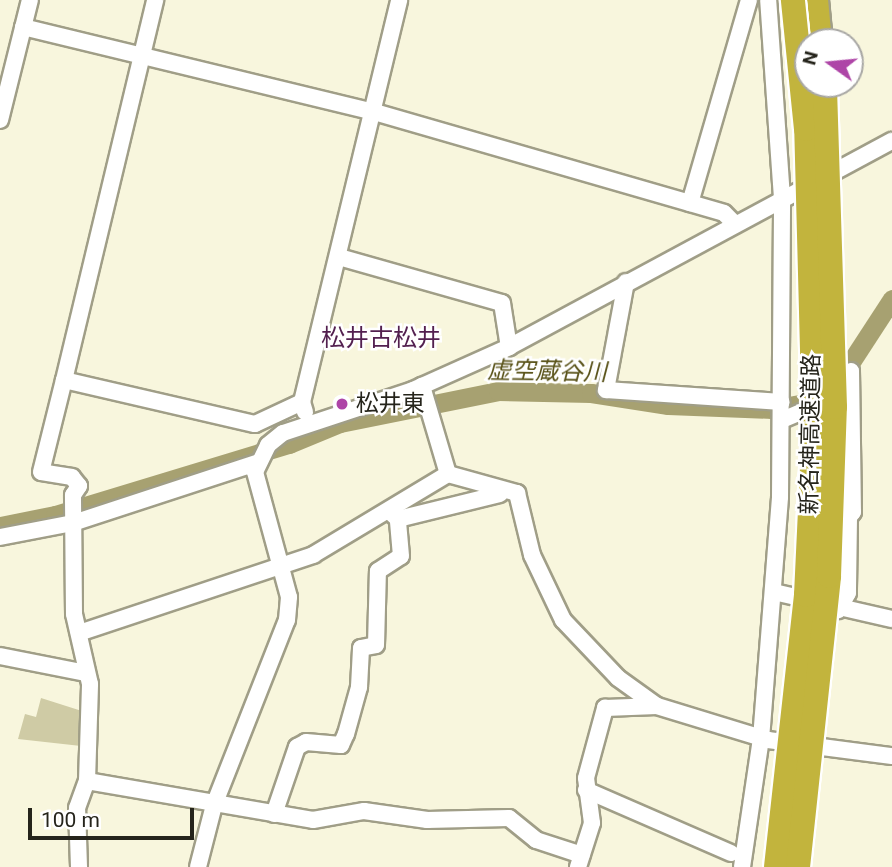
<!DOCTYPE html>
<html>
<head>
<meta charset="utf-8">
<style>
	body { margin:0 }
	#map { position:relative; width:892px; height:867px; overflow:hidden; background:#f8f6dd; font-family:Roboto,"Noto Sans JP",sans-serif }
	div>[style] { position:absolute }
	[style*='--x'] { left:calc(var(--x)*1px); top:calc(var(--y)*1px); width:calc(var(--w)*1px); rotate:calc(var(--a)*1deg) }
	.green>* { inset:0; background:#cfcba5 }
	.river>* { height:19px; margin:-9.5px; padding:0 9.5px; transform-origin:9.5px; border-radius:9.5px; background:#a7a171 }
	.roads { filter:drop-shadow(2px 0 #a09e87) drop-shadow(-2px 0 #a09e87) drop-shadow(0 2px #a09e87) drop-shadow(0 -2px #a09e87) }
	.minor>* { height:16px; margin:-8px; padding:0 8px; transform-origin:8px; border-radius:8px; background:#fff }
	.highway>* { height:24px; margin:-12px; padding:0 12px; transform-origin:12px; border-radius:12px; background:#c2b43d }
	.bridges { filter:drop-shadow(2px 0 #fff) drop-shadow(-2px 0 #fff) drop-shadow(0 2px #fff) drop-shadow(0 -2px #fff) }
	.highway-bridge>* { height:24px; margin:-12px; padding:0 12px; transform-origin:12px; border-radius:12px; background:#c2b43d }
	.dots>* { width:19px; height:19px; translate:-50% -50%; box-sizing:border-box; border:4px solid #fff; border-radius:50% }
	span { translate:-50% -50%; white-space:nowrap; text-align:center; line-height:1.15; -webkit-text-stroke:5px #fff; paint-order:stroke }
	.poi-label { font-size:23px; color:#25241b }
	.left { translate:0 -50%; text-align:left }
	.street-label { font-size:23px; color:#25241b }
	.neighbourhood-label { font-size:24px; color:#53204f }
	.water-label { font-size:24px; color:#595218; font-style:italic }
	.north { position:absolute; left:794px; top:28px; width:70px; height:70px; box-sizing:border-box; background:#fff; border:2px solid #a8a7a4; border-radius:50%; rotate:285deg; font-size:19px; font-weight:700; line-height:28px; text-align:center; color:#25241b }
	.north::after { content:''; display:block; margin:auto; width:24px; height:32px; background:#ae45a7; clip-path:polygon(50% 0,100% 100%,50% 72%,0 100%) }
	.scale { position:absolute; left:28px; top:808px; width:166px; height:32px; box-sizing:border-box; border:4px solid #25241b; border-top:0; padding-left:9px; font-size:21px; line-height:24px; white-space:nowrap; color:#25241b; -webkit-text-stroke:5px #fff; paint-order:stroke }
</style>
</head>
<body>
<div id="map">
	<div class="green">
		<div style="clip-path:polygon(41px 698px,85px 712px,81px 746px,18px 739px,25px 714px,36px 717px)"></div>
	</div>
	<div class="river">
		<div style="--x:0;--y:526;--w:56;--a:-11.3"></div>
		<div style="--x:55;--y:515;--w:245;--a:-16.9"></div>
		<div style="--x:289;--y:444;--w:55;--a:-22.4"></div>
		<div style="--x:340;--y:423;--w:161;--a:-11.4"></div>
		<div style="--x:498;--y:391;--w:93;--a:1.2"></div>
		<div style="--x:591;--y:393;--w:78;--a:8.9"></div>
		<div style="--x:668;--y:405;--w:104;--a:2.2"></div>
		<div style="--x:772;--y:409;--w:29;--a:-10"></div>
		<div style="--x:801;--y:404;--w:22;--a:-22"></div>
		<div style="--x:821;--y:396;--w:35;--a:-46"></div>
		<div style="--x:845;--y:371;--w:86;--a:-56.9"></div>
	</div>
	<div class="roads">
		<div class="minor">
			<div style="--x:23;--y:27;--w:358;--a:13.6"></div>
			<div style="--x:371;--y:111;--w:367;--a:16.1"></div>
			<div style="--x:724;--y:213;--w:14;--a:45"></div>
			<div style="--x:0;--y:120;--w:124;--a:-76"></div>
			<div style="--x:690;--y:203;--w:211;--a:-73.8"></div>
			<div style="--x:339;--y:257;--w:169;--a:15.8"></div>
			<div style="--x:502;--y:303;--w:45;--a:81"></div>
			<div style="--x:626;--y:282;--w:110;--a:100.5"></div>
			<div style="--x:606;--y:390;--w:176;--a:3.9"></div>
			<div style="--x:64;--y:380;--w:391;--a:-76.5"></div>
			<div style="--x:305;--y:412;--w:10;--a:-107"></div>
			<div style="--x:302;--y:402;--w:414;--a:-76.4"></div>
			<div style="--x:782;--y:420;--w:49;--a:-22.9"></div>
			<div style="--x:827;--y:401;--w:38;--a:-51"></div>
			<div style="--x:851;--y:371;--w:141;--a:89.2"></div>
			<div style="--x:853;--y:512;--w:6;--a:129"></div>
			<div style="--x:849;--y:517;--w:76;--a:90.8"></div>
			<div style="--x:848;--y:593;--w:20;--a:120"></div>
			<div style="--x:448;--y:474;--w:72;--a:15.4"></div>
			<div style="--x:517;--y:493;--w:64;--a:76.4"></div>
			<div style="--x:532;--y:555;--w:72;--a:64.5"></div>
			<div style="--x:563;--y:620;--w:80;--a:46.5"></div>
			<div style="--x:618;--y:678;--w:48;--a:35.7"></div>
			<div style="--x:657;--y:706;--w:116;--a:17"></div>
			<div style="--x:768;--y:740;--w:125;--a:7.4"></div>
			<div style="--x:398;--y:519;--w:105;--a:-13.8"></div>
			<div style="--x:0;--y:537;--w:74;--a:-10.9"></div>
			<div style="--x:73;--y:523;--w:194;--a:-18.1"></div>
			<div style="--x:774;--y:592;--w:121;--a:12.9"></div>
			<div style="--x:79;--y:633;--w:247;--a:-18.4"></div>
			<div style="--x:313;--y:555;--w:157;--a:-31"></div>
			<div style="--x:448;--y:474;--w:92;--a:-106.5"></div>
			<div style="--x:0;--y:656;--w:88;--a:11.2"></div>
			<div style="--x:87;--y:781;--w:229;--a:9.8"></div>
			<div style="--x:313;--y:820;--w:52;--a:-10"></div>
			<div style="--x:364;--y:811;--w:64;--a:8.1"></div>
			<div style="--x:427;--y:820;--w:82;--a:-1.4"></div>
			<div style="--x:509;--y:818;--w:35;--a:39"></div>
			<div style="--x:536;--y:840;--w:48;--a:18.1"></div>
			<div style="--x:586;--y:790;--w:158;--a:23.5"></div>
			<div style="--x:274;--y:814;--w:71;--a:-71.1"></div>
			<div style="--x:297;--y:747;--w:10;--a:-29"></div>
			<div style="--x:306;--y:742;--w:35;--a:5"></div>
			<div style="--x:341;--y:745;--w:12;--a:-66"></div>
			<div style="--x:346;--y:734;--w:49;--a:-74.5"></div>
			<div style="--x:359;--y:687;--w:39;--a:-87"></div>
			<div style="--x:361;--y:648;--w:15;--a:-11"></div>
			<div style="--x:376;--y:645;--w:74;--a:-88.5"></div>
			<div style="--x:378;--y:571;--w:27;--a:-33"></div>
			<div style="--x:401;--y:556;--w:37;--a:-95"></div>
			<div style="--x:398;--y:519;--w:12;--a:-138"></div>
			<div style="--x:79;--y:867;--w:59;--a:-91.9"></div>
			<div style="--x:77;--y:808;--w:29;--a:-70"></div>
			<div style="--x:87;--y:781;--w:97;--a:-88.2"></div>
			<div style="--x:90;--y:684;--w:72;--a:-102.9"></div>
			<div style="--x:74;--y:614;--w:119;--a:-90.5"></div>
			<div style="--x:73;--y:495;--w:11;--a:-56"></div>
			<div style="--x:79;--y:486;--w:11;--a:-128"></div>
			<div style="--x:72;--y:477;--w:31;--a:-171"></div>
			<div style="--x:41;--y:472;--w:95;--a:-76"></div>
			<div style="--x:64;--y:380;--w:196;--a:13"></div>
			<div style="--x:255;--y:424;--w:52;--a:-25.1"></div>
			<div style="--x:198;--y:867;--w:64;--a:-75.5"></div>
			<div style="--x:214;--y:805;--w:199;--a:-68.5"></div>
			<div style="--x:287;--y:620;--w:23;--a:-85"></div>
			<div style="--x:289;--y:597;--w:130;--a:-105.2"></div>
			<div style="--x:255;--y:472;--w:30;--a:-64"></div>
			<div style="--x:268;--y:445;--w:19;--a:-39"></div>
			<div style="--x:283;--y:433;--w:137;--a:-18.3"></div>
			<div style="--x:413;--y:390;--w:105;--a:-24.1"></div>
			<div style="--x:509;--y:347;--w:435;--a:-28.3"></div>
			<div style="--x:578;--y:867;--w:46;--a:-72.3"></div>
			<div style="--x:592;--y:823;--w:45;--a:-97.6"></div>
			<div style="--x:586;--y:778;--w:73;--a:-74.8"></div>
			<div style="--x:605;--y:708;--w:52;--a:-2.2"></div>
			<div style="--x:742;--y:867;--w:129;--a:-81.6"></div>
			<div style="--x:761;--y:739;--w:243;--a:-85.5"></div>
			<div style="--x:780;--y:497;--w:299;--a:-89.6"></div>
			<div style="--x:782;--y:198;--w:198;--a:-94"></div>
		</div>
		<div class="highway">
			<div style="--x:816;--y:0;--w:42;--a:84.6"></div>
		</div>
	</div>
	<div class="bridges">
		<div class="highway-bridge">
			<div style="--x:776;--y:867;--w:274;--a:-83.7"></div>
			<div style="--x:806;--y:595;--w:169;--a:-87.3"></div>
			<div style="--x:814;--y:426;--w:297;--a:-91.5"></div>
			<div style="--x:806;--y:129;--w:130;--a:-95.8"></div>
			<div style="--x:798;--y:867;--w:293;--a:-83.9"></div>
			<div style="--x:829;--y:576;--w:169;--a:-88"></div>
			<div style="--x:835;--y:407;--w:323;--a:-91.8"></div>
		</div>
	</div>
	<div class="dots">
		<div style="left:342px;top:404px;background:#ae45a7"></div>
	</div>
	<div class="poi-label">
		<span class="left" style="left:356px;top:404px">松井東</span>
	</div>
	<div class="street-label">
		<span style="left:811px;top:434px;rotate:-89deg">新名神高速道路</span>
	</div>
	<div class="neighbourhood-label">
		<span style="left:381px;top:339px">松井古松井</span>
	</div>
	<div class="water-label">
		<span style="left:547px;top:372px;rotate:1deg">虚空蔵谷川</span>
	</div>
	<div class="north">N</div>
	<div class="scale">100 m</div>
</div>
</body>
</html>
